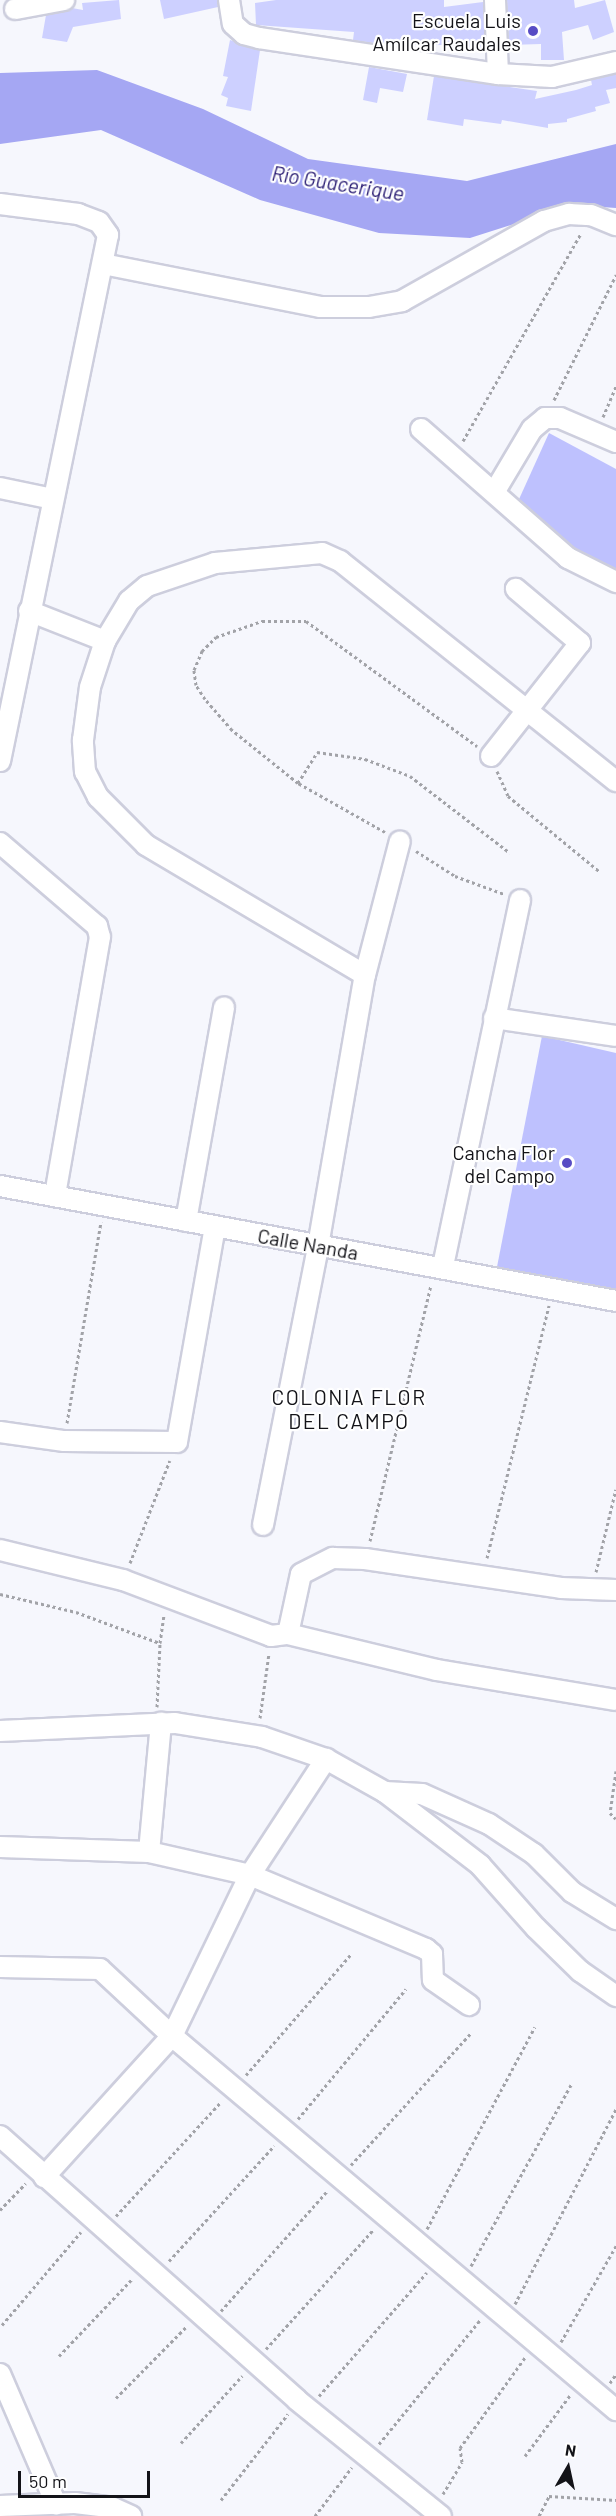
<!DOCTYPE html>
<html>
<head>
<meta charset="utf-8">
<style>
	body { margin:0 }
	#map { position:relative; width:616px; height:2516px; overflow:hidden; background:#f6f7fd; font-family:Barlow,sans-serif }
	div>[style] { position:absolute }
	[style*='--x'] { left:calc(var(--x)*1px); top:calc(var(--y)*1px); width:calc(var(--w)*1px); rotate:calc(var(--a)*1deg) }
	.green>* { inset:0; background:#bec1fe }
	.water>* { inset:0; background:#a5a7f3 }
	.building>* { inset:0; background:#cdd0ff }
	.path>* { height:3px; margin-top:-1.5px; transform-origin:0; background:repeating-linear-gradient(90deg,#a2a3a8 0 3px,transparent 0 6px) }
	.roads { filter:drop-shadow(2px 0 #cdcedd) drop-shadow(-2px 0 #cdcedd) drop-shadow(0 2px #cdcedd) drop-shadow(0 -2px #cdcedd) }
	.minor>* { height:20px; margin:-10px; padding:0 10px; transform-origin:10px; border-radius:10px; background:#fff }
	.dots>* { width:16px; height:16px; translate:-50% -50%; box-sizing:border-box; border:3px solid #fff; border-radius:50% }
	span { translate:-50% -50%; white-space:nowrap; text-align:center; line-height:1.15; -webkit-text-stroke:4.5px #fff; paint-order:stroke }
	.poi-label { font-size:20px; color:#131318 }
	.right { translate:-100% -50%; text-align:right }
	.street-label { font-size:20px; color:#131318 }
	.water-label { font-size:21px; color:#2d2076; font-style:italic }
	.neighbourhood-label { font-size:21px; color:#131318; letter-spacing:1.5px }
	.north { position:absolute; left:538px; top:2438px; width:60px; height:60px; -webkit-text-stroke:4px #fff; paint-order:stroke; rotate:9deg; font-size:16px; font-weight:700; line-height:24px; text-align:center; color:#131318 }
	.north::after { content:''; display:block; margin:auto; width:21px; height:27px; background:#131318; clip-path:polygon(50% 0,100% 100%,50% 72%,0 100%) }
	.scale { position:absolute; left:18px; top:2471px; width:132px; height:27px; box-sizing:border-box; border:3px solid #131318; border-top:0; padding-left:8px; font-size:18px; line-height:21px; white-space:nowrap; color:#131318; -webkit-text-stroke:4px #fff; paint-order:stroke }
</style>
</head>
<body>
<div id="map">
	<div class="green">
		<div style="clip-path:polygon(549px 433px,616px 469px,616px 577px,574px 558px,515px 508px)"></div>
		<div style="clip-path:polygon(542px 1036px,616px 1053px,616px 1293px,496px 1272px)"></div>
	</div>
	<div class="water">
		<div style="clip-path:polygon(97px 70px,203px 109px,308px 159px,467px 181px,616px 144px,616px 208px,574px 205px,470px 238px,379px 233px,260px 200px,101px 130px,0 144px,0 73px)"></div>
	</div>
	<div class="building">
		<div style="clip-path:polygon(119px 0,121px 19px,73px 27px,67px 42px,42px 38px,46px 15px,72px 8px,83px 10px,82px 3px)"></div>
		<div style="clip-path:polygon(160px 0,217px 0,218px 7px,164px 19px)"></div>
		<div style="clip-path:polygon(276px 0,444px 0,444px 7px,483px 2px,485px 48px,451px 52px,450px 45px,388px 45px,353px 40px,354px 32px,256px 25px,255px 3px)"></div>
		<div style="clip-path:polygon(507px 0,574px 0,575px 8px,605px 0,614px 32px,593px 40px,588px 25px,562px 32px,564px 60px,541px 60px,541px 44px,509px 45px)"></div>
		<div style="clip-path:polygon(230px 40px,260px 50px,251px 111px,226px 106px,228px 98px,221px 95px,228px 77px,223px 76px)"></div>
		<div style="clip-path:polygon(369px 67px,407px 74px,403px 92px,380px 88px,377px 103px,363px 100px)"></div>
		<div style="clip-path:polygon(616px 74px,616px 88px,606px 90px,610px 103px,595px 107px,596px 111px,567px 119px,567px 122px,548px 124px,548px 128px,502px 120px,501px 124px,464px 119px,463px 126px,427px 120px,434px 76px,537px 91px,535px 99px,576px 90px,592px 85px,591px 80px)"></div>
	</div>
	<div class="path">
		<div style="--x:554;--y:400;--w:140;--a:-63.6"></div>
		<div style="--x:603;--y:417;--w:34;--a:-67"></div>
		<div style="--x:463;--y:441;--w:239;--a:-60.4"></div>
		<div style="--x:497;--y:771;--w:27;--a:66"></div>
		<div style="--x:508;--y:796;--w:118;--a:39.5"></div>
		<div style="--x:298;--y:783;--w:36;--a:-58"></div>
		<div style="--x:317;--y:752;--w:49;--a:8.3"></div>
		<div style="--x:365;--y:759;--w:48;--a:20.7"></div>
		<div style="--x:410;--y:776;--w:126;--a:37.6"></div>
		<div style="--x:385;--y:832;--w:100;--a:-150.6"></div>
		<div style="--x:298;--y:783;--w:85;--a:-141.2"></div>
		<div style="--x:232;--y:730;--w:41;--a:-131.1"></div>
		<div style="--x:205;--y:699;--w:17;--a:-123"></div>
		<div style="--x:196;--y:685;--w:15;--a:-98"></div>
		<div style="--x:194;--y:670;--w:21;--a:-67"></div>
		<div style="--x:202;--y:651;--w:20;--a:-45"></div>
		<div style="--x:216;--y:637;--w:49;--a:-19.2"></div>
		<div style="--x:262;--y:621;--w:44;--a:0"></div>
		<div style="--x:306;--y:621;--w:212;--a:36.2"></div>
		<div style="--x:416;--y:851;--w:46;--a:32.7"></div>
		<div style="--x:455;--y:876;--w:52;--a:20.2"></div>
		<div style="--x:67;--y:1423;--w:204;--a:-80.4"></div>
		<div style="--x:370;--y:1541;--w:263;--a:-76.6"></div>
		<div style="--x:487;--y:1558;--w:260;--a:-76.2"></div>
		<div style="--x:130;--y:1563;--w:110;--a:-68.8"></div>
		<div style="--x:596;--y:1572;--w:85;--a:-76.5"></div>
		<div style="--x:0;--y:1594;--w:78;--a:13.3"></div>
		<div style="--x:76;--y:1612;--w:90;--a:20.3"></div>
		<div style="--x:160;--y:1643;--w:29;--a:-82"></div>
		<div style="--x:157;--y:1707;--w:64;--a:-87.3"></div>
		<div style="--x:260;--y:1718;--w:66;--a:-82.1"></div>
		<div style="--x:616;--y:1771;--w:42;--a:98.1"></div>
		<div style="--x:610;--y:1813;--w:8;--a:45"></div>
		<div style="--x:246;--y:2075;--w:160;--a:-49"></div>
		<div style="--x:298;--y:2119;--w:169;--a:-50.3"></div>
		<div style="--x:351;--y:2165;--w:178;--a:-47.7"></div>
		<div style="--x:0;--y:2210;--w:37;--a:-46"></div>
		<div style="--x:116;--y:2216;--w:155;--a:-47.4"></div>
		<div style="--x:427;--y:2229;--w:229;--a:-61.9"></div>
		<div style="--x:169;--y:2261;--w:156;--a:-47.6"></div>
		<div style="--x:471;--y:2266;--w:209;--a:-61.1"></div>
		<div style="--x:515;--y:2304;--w:220;--a:-62.6"></div>
		<div style="--x:221;--y:2311;--w:162;--a:-48.5"></div>
		<div style="--x:2;--y:2325;--w:122;--a:-49.7"></div>
		<div style="--x:561;--y:2342;--w:111;--a:-60.2"></div>
		<div style="--x:266;--y:2349;--w:161;--a:-48"></div>
		<div style="--x:59;--y:2356;--w:108;--a:-46.5"></div>
		<div style="--x:610;--y:2383;--w:11;--a:-56"></div>
		<div style="--x:319;--y:2396;--w:164;--a:-48.9"></div>
		<div style="--x:116;--y:2398;--w:101;--a:-45.4"></div>
		<div style="--x:181;--y:2443;--w:91;--a:-47.7"></div>
		<div style="--x:379;--y:2444;--w:161;--a:-50.8"></div>
		<div style="--x:525;--y:2456;--w:77;--a:-53.4"></div>
		<div style="--x:443;--y:2494;--w:37;--a:-59"></div>
		<div style="--x:462;--y:2462;--w:14;--a:-98"></div>
		<div style="--x:460;--y:2448;--w:113;--a:-54.3"></div>
		<div style="--x:221;--y:2500;--w:109;--a:-52.1"></div>
		<div style="--x:315;--y:2516;--w:61;--a:-52.9"></div>
		<div style="--x:539;--y:2516;--w:22;--a:-63"></div>
		<div style="--x:549;--y:2496;--w:67;--a:3.4"></div>
	</div>
	<div class="roads">
		<div class="minor">
			<div style="--x:229;--y:0;--w:24;--a:81"></div>
			<div style="--x:233;--y:24;--w:15;--a:42"></div>
			<div style="--x:244;--y:34;--w:16;--a:15"></div>
			<div style="--x:259;--y:38;--w:242;--a:8.6"></div>
			<div style="--x:498;--y:74;--w:54;--a:3.2"></div>
			<div style="--x:552;--y:77;--w:66;--a:-13.2"></div>
			<div style="--x:495;--y:0;--w:74;--a:87.7"></div>
			<div style="--x:15;--y:9;--w:50;--a:-10.4"></div>
			<div style="--x:0;--y:204;--w:79;--a:7.3"></div>
			<div style="--x:78;--y:214;--w:22;--a:21"></div>
			<div style="--x:99;--y:222;--w:16;--a:55"></div>
			<div style="--x:108;--y:235;--w:537;--a:101.6"></div>
			<div style="--x:103;--y:264;--w:221;--a:11.2"></div>
			<div style="--x:320;--y:307;--w:49;--a:0"></div>
			<div style="--x:369;--y:307;--w:34;--a:-10"></div>
			<div style="--x:402;--y:301;--w:163;--a:-29.4"></div>
			<div style="--x:544;--y:221;--w:26;--a:-16"></div>
			<div style="--x:569;--y:214;--w:22;--a:3"></div>
			<div style="--x:591;--y:215;--w:27;--a:22"></div>
			<div style="--x:421;--y:429;--w:196;--a:41.3"></div>
			<div style="--x:568;--y:558;--w:54;--a:26.6"></div>
			<div style="--x:0;--y:488;--w:54;--a:11.7"></div>
			<div style="--x:495;--y:491;--w:72;--a:-59.2"></div>
			<div style="--x:532;--y:429;--w:17;--a:-40"></div>
			<div style="--x:545;--y:418;--w:15;--a:0"></div>
			<div style="--x:560;--y:418;--w:61;--a:23.2"></div>
			<div style="--x:29;--y:611;--w:82;--a:21.5"></div>
			<div style="--x:491;--y:756;--w:144;--a:-51.8"></div>
			<div style="--x:580;--y:643;--w:84;--a:-139.8"></div>
			<div style="--x:0;--y:843;--w:128;--a:40.6"></div>
			<div style="--x:97;--y:926;--w:11;--a:75"></div>
			<div style="--x:100;--y:937;--w:263;--a:99.9"></div>
			<div style="--x:365;--y:975;--w:255;--a:-149.3"></div>
			<div style="--x:146;--y:845;--w:68;--a:-135"></div>
			<div style="--x:98;--y:797;--w:28;--a:-117"></div>
			<div style="--x:85;--y:772;--w:32;--a:-94"></div>
			<div style="--x:83;--y:740;--w:53;--a:-82.5"></div>
			<div style="--x:90;--y:687;--w:48;--a:-71.9"></div>
			<div style="--x:105;--y:641;--w:47;--a:-59"></div>
			<div style="--x:129;--y:601;--w:23;--a:-40"></div>
			<div style="--x:147;--y:586;--w:72;--a:-18.7"></div>
			<div style="--x:215;--y:563;--w:107;--a:-5.3"></div>
			<div style="--x:322;--y:553;--w:20;--a:24"></div>
			<div style="--x:340;--y:561;--w:353;--a:38.6"></div>
			<div style="--x:494;--y:1018;--w:123;--a:8.4"></div>
			<div style="--x:0;--y:1186;--w:627;--a:10.57"></div>
			<div style="--x:186;--y:1221;--w:217;--a:-79.9"></div>
			<div style="--x:443;--y:1266;--w:374;--a:-78.1"></div>
			<div style="--x:0;--y:1432;--w:65;--a:8"></div>
			<div style="--x:64;--y:1441;--w:113;--a:0.5"></div>
			<div style="--x:177;--y:1442;--w:219;--a:-80"></div>
			<div style="--x:263;--y:1525;--w:284;--a:-78.8"></div>
			<div style="--x:318;--y:1246;--w:275;--a:-80.2"></div>
			<div style="--x:365;--y:975;--w:138;--a:-75.4"></div>
			<div style="--x:0;--y:1550;--w:127;--a:13.7"></div>
			<div style="--x:123;--y:1580;--w:158;--a:20.7"></div>
			<div style="--x:271;--y:1636;--w:17;--a:-7"></div>
			<div style="--x:288;--y:1634;--w:153;--a:13.6"></div>
			<div style="--x:437;--y:1670;--w:181;--a:9.5"></div>
			<div style="--x:288;--y:1634;--w:61;--a:-77.8"></div>
			<div style="--x:301;--y:1574;--w:36;--a:-27"></div>
			<div style="--x:333;--y:1558;--w:32;--a:2"></div>
			<div style="--x:365;--y:1559;--w:198;--a:8.4"></div>
			<div style="--x:561;--y:1588;--w:55;--a:2.1"></div>
			<div style="--x:0;--y:1731;--w:175;--a:-2.6"></div>
			<div style="--x:175;--y:1723;--w:88;--a:9.1"></div>
			<div style="--x:262;--y:1737;--w:68;--a:19"></div>
			<div style="--x:326;--y:1759;--w:68;--a:29.2"></div>
			<div style="--x:385;--y:1792;--w:120;--a:37.5"></div>
			<div style="--x:480;--y:1865;--w:84;--a:48.4"></div>
			<div style="--x:536;--y:1928;--w:62;--a:44.3"></div>
			<div style="--x:580;--y:1971;--w:44;--a:34.8"></div>
			<div style="--x:385;--y:1792;--w:37;--a:3"></div>
			<div style="--x:422;--y:1794;--w:73;--a:24.1"></div>
			<div style="--x:489;--y:1824;--w:54;--a:33.7"></div>
			<div style="--x:534;--y:1854;--w:54;--a:45"></div>
			<div style="--x:572;--y:1892;--w:52;--a:31.5"></div>
			<div style="--x:0;--y:1847;--w:149;--a:1.9"></div>
			<div style="--x:149;--y:1852;--w:104;--a:12.8"></div>
			<div style="--x:250;--y:1875;--w:191;--a:22.8"></div>
			<div style="--x:426;--y:1949;--w:8;--a:40"></div>
			<div style="--x:432;--y:1954;--w:26;--a:88"></div>
			<div style="--x:433;--y:1980;--w:44;--a:34.8"></div>
			<div style="--x:149;--y:1852;--w:130;--a:-84.7"></div>
			<div style="--x:0;--y:1967;--w:100;--a:1.1"></div>
			<div style="--x:100;--y:1969;--w:98;--a:42.9"></div>
			<div style="--x:172;--y:2036;--w:581;--a:40.11"></div>
			<div style="--x:0;--y:2136;--w:397;--a:41.6"></div>
			<div style="--x:297;--y:2400;--w:185;--a:38.9"></div>
			<div style="--x:44;--y:2177;--w:190;--a:-47.8"></div>
			<div style="--x:172;--y:2036;--w:179;--a:-64.2"></div>
			<div style="--x:250;--y:1875;--w:139;--a:-56.8"></div>
			<div style="--x:0;--y:2374;--w:142;--a:66.7"></div>
			<div style="--x:0;--y:2506;--w:75;--a:-2.3"></div>
			<div style="--x:75;--y:2503;--w:38;--a:7"></div>
			<div style="--x:113;--y:2508;--w:20;--a:24"></div>
		</div>
	</div>
	<div class="dots">
		<div style="left:533px;top:31px;background:#584cc4"></div>
		<div style="left:567px;top:1163px;background:#584cc4"></div>
	</div>
	<div class="poi-label">
		<span class="right" style="left:521px;top:32px">Escuela Luis<br>Amílcar Raudales</span>
		<span class="right" style="left:555px;top:1164px">Cancha Flor<br>del Campo</span>
	</div>
	<div class="street-label">
		<span style="left:308px;top:1244px;rotate:10deg">Calle Nanda</span>
	</div>
	<div class="water-label">
		<span style="left:338px;top:183px;rotate:9deg">Río Guacerique</span>
	</div>
	<div class="neighbourhood-label">
		<span style="left:349px;top:1409px">COLONIA FLOR<br>DEL CAMPO</span>
	</div>
	<div class="north">N</div>
	<div class="scale">50 m</div>
</div>
</body>
</html>
